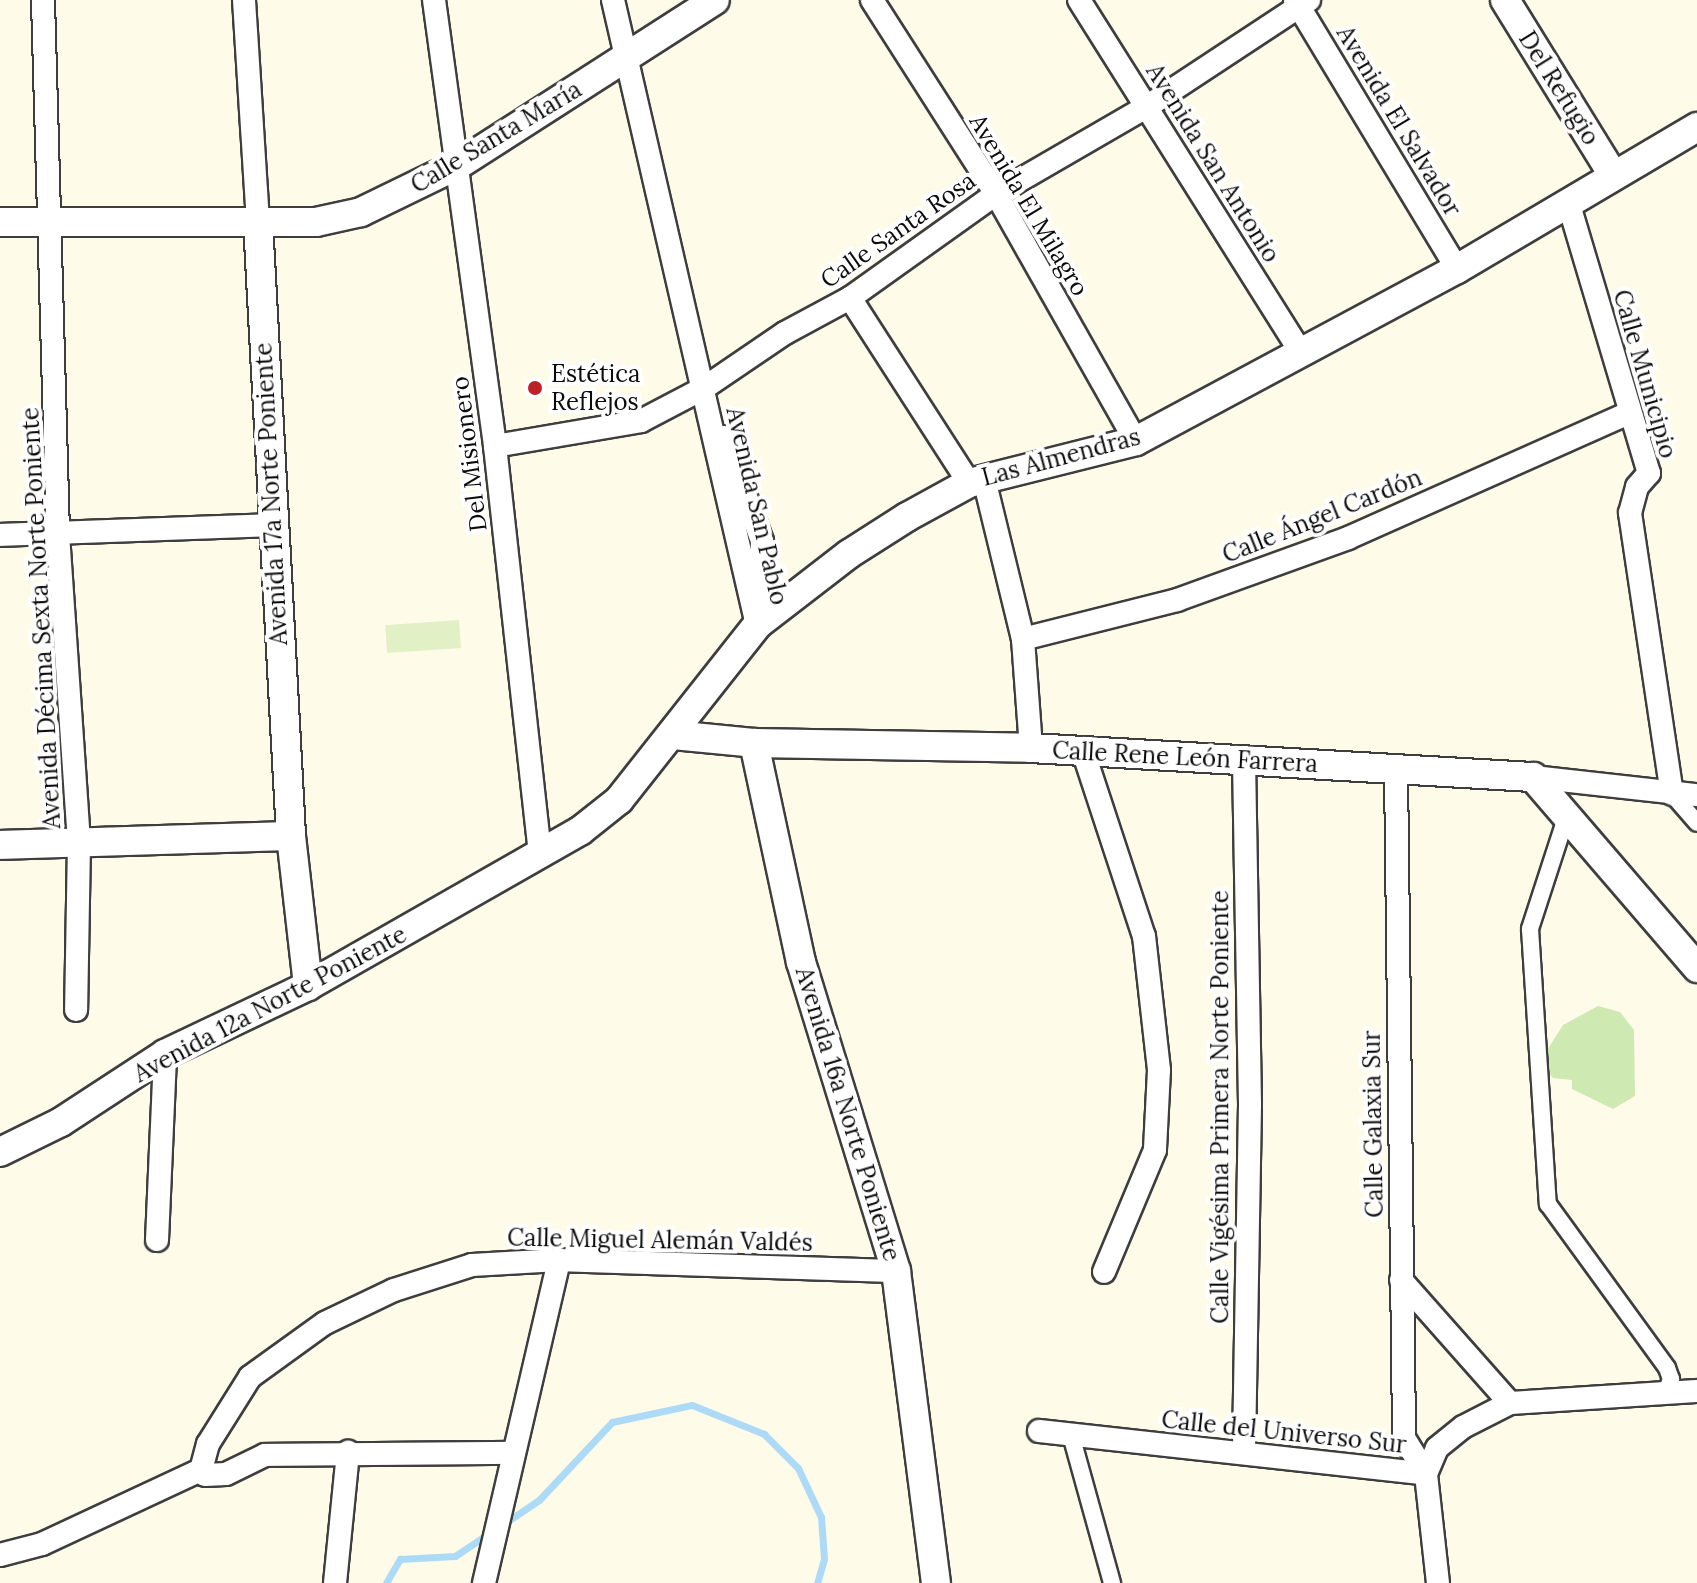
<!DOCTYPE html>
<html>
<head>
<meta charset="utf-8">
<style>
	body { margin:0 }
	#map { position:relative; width:1697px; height:1583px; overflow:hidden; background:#fffbe9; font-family:Lora,serif }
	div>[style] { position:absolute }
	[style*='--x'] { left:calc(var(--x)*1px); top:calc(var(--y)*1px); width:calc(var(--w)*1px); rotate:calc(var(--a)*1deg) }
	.green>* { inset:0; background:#cfe9b3 }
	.pitch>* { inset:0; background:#e1f0c5; transform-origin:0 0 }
	.stream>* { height:7px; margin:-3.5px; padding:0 3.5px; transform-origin:3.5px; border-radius:3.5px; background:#addbf7 }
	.roads { filter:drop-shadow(2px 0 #3e3e3e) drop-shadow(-2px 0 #3e3e3e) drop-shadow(0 2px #3e3e3e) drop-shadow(0 -2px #3e3e3e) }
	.pedestrian>* { height:16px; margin:-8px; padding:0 8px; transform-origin:8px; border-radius:8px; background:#fff }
	.minor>* { height:22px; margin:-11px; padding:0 11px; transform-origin:11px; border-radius:11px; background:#fff }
	.tertiary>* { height:28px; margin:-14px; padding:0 14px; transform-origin:14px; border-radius:14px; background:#fff }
	.dots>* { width:22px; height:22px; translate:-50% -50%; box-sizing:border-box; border:4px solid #fff; border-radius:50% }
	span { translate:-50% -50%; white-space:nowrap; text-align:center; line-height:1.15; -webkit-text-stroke:8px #fff; paint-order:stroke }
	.street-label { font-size:24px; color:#0b0b0b }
	.poi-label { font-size:24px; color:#0b0b0b }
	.left { translate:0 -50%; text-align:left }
</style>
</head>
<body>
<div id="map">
	<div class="green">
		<div style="clip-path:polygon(1598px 1006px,1620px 1012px,1634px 1030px,1635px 1096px,1613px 1109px,1572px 1089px,1572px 1080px,1553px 1078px,1539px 1063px,1563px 1025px)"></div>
	</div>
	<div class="pitch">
		<div style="left:459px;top:620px;width:28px;height:74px;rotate:86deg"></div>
	</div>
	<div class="stream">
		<div style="--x:505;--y:1523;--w:41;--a:-34.1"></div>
		<div style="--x:539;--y:1500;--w:107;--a:-46.9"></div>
		<div style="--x:612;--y:1422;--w:82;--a:-12"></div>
		<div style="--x:692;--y:1405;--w:78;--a:21.9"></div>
		<div style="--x:764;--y:1434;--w:48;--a:45"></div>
		<div style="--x:798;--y:1468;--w:54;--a:64.9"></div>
		<div style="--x:821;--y:1517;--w:42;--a:85.9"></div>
		<div style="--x:824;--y:1559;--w:25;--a:106"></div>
		<div style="--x:386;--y:1583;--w:28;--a:-60"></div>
		<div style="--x:400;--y:1559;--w:55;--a:-3.1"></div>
		<div style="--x:455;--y:1556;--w:43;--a:-33.7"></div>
	</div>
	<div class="roads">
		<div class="pedestrian">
			<div style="--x:1672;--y:794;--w:38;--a:49"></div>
			<div style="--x:1566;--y:818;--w:117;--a:108"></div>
			<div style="--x:1530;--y:929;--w:276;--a:86.3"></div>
			<div style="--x:1548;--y:1204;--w:203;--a:54"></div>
			<div style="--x:1667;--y:1368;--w:12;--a:70"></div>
			<div style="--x:1671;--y:1379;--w:12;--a:110"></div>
			<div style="--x:1071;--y:1435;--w:154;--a:74.5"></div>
		</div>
		<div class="minor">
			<div style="--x:43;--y:0;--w:534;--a:88.39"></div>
			<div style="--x:58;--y:534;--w:310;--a:86.1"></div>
			<div style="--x:79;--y:843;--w:167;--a:91"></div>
			<div style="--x:244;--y:0;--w:222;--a:86.4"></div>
			<div style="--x:434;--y:0;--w:450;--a:82.2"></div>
			<div style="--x:495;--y:446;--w:412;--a:83.7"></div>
			<div style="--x:613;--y:0;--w:641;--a:77.03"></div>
			<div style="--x:872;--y:0;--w:230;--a:57.4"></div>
			<div style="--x:996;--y:194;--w:284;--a:60.5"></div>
			<div style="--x:1079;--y:0;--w:418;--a:57.8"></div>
			<div style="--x:1295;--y:0;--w:314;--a:58.9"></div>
			<div style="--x:1569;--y:205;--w:280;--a:73.4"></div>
			<div style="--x:1649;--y:473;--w:18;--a:131"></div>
			<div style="--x:1637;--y:487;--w:27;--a:105"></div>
			<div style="--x:1630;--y:513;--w:284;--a:81.5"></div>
			<div style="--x:850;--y:298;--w:220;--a:57.2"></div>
			<div style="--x:724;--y:437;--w:111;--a:69.9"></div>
			<div style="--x:762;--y:541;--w:70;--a:92.5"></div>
			<div style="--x:495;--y:446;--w:148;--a:-9.7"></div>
			<div style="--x:641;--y:421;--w:71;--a:-27.6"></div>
			<div style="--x:704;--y:388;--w:98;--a:-34.2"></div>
			<div style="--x:785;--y:333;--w:74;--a:-28.3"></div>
			<div style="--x:850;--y:298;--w:179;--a:-35.5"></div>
			<div style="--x:996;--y:194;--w:176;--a:-30.1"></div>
			<div style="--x:1148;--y:106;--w:193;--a:-33.4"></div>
			<div style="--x:984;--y:479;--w:165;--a:76.3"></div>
			<div style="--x:1023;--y:639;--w:109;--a:85.8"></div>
			<div style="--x:0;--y:535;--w:271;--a:-2.1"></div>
			<div style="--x:1023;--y:639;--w:159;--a:-14.2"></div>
			<div style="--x:1177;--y:600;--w:182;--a:-19.9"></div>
			<div style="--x:1348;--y:538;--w:308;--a:-24"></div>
			<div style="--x:1084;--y:754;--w:192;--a:71.8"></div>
			<div style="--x:1144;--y:936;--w:135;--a:83.6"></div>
			<div style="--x:1159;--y:1070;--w:80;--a:92.9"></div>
			<div style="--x:1155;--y:1150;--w:132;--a:112.7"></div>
			<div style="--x:1244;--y:760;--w:345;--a:89"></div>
			<div style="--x:1250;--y:1105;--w:348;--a:91"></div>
			<div style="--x:1396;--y:769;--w:669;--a:89.31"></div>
			<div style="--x:1404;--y:1438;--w:42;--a:58.6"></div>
			<div style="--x:1533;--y:777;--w:165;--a:6.3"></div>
			<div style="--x:157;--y:1240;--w:186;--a:-87.5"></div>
			<div style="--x:1401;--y:1280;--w:164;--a:48.5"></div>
			<div style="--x:1039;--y:1431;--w:389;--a:6.3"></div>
			<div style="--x:201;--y:1470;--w:27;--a:-75"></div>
			<div style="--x:208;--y:1444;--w:79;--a:-57.9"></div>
			<div style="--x:250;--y:1377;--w:92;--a:-35.8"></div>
			<div style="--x:325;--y:1323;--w:76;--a:-25.6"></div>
			<div style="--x:394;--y:1290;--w:82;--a:-17.8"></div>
			<div style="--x:472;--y:1265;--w:87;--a:-3.3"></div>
			<div style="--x:559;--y:1260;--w:337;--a:1.9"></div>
			<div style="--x:201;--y:1470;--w:6;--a:51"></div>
			<div style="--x:205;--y:1475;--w:21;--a:-3"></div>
			<div style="--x:226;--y:1474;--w:43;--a:-26"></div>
			<div style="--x:265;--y:1455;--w:246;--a:-0.5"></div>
			<div style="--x:0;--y:1555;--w:43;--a:-14.7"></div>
			<div style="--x:42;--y:1544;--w:175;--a:-25"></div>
			<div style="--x:335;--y:1583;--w:132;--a:-84.3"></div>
			<div style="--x:484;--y:1583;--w:332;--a:-76.9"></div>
			<div style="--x:1438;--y:1583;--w:110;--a:-96.3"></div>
			<div style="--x:1426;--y:1474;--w:28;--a:-67"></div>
			<div style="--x:1437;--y:1448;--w:33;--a:-39"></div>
			<div style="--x:1463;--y:1427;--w:53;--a:-27.1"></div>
			<div style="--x:1510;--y:1403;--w:187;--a:-3.7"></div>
		</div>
		<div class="tertiary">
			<div style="--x:1505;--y:0;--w:206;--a:58.3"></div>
			<div style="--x:0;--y:222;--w:316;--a:0"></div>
			<div style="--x:316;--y:222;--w:46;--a:-12.5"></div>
			<div style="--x:361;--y:212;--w:108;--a:-25.9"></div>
			<div style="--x:458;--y:165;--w:305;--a:-32.7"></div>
			<div style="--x:258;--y:222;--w:615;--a:86.92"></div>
			<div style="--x:291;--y:836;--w:151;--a:83.5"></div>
			<div style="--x:673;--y:735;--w:81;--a:5.6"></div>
			<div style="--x:754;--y:743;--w:277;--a:1"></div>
			<div style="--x:1031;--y:748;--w:503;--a:3.31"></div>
			<div style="--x:1533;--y:777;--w:252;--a:49.3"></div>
			<div style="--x:754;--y:743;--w:224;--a:77.9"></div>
			<div style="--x:801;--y:962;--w:323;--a:72.9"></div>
			<div style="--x:896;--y:1271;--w:315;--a:82.7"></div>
			<div style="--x:0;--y:845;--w:291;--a:-1.8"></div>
			<div style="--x:0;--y:1152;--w:68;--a:-26.2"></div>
			<div style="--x:61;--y:1122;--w:124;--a:-33.2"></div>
			<div style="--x:165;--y:1054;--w:158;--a:-25.4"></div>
			<div style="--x:308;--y:986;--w:313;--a:-29.7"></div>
			<div style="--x:580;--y:831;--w:50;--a:-38.5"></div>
			<div style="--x:619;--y:800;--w:223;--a:-51.7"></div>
			<div style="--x:757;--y:625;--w:116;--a:-37.7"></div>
			<div style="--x:849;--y:554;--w:69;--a:-32.5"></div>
			<div style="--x:907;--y:517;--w:71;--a:-28.7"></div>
			<div style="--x:969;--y:483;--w:172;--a:-14.1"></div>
			<div style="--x:1136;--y:441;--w:364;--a:-28.2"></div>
			<div style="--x:1457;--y:269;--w:279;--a:-30.6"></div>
		</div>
	</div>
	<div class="dots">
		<div style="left:535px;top:388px;background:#bc2228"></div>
	</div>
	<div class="street-label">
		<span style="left:1559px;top:88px;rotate:58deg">Del Refugio</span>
		<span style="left:1399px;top:121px;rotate:59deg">Avenida El Salvador</span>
		<span style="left:496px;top:137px;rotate:-31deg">Calle Santa María</span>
		<span style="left:1213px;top:163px;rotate:58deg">Avenida San Antonio</span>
		<span style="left:1029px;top:205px;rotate:59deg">Avenida El Milagro</span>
		<span style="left:898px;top:230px;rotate:-35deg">Calle Santa Rosa</span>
		<span style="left:1645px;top:374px;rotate:74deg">Calle Municipio</span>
		<span style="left:469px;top:454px;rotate:-97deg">Del Misionero</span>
		<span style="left:1061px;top:457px;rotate:-15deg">Las Almendras</span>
		<span style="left:271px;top:494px;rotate:-93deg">Avenida 17a Norte Poniente</span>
		<span style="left:757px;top:506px;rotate:77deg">Avenida San Pablo</span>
		<span style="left:1322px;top:516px;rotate:-22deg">Calle Ángel Cardón</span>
		<span style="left:41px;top:618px;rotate:-93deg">Avenida Décima Sexta Norte Poniente</span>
		<span style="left:1185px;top:757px;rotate:3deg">Calle Rene León Farrera</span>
		<span style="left:270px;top:1004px;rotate:-28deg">Avenida 12a Norte Poniente</span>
		<span style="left:1220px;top:1107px;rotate:-90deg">Calle Vigésima Primera Norte Poniente</span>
		<span style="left:848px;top:1114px;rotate:73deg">Avenida 16a Norte Poniente</span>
		<span style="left:1373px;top:1124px;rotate:-91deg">Calle Galaxia Sur</span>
		<span style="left:660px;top:1240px;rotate:1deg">Calle Miguel Alemán Valdés</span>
		<span style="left:1284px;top:1432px;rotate:6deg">Calle del Universo Sur</span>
	</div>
	<div class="poi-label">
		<span class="left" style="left:551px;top:388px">Estética<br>Reflejos</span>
	</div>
</div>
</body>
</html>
